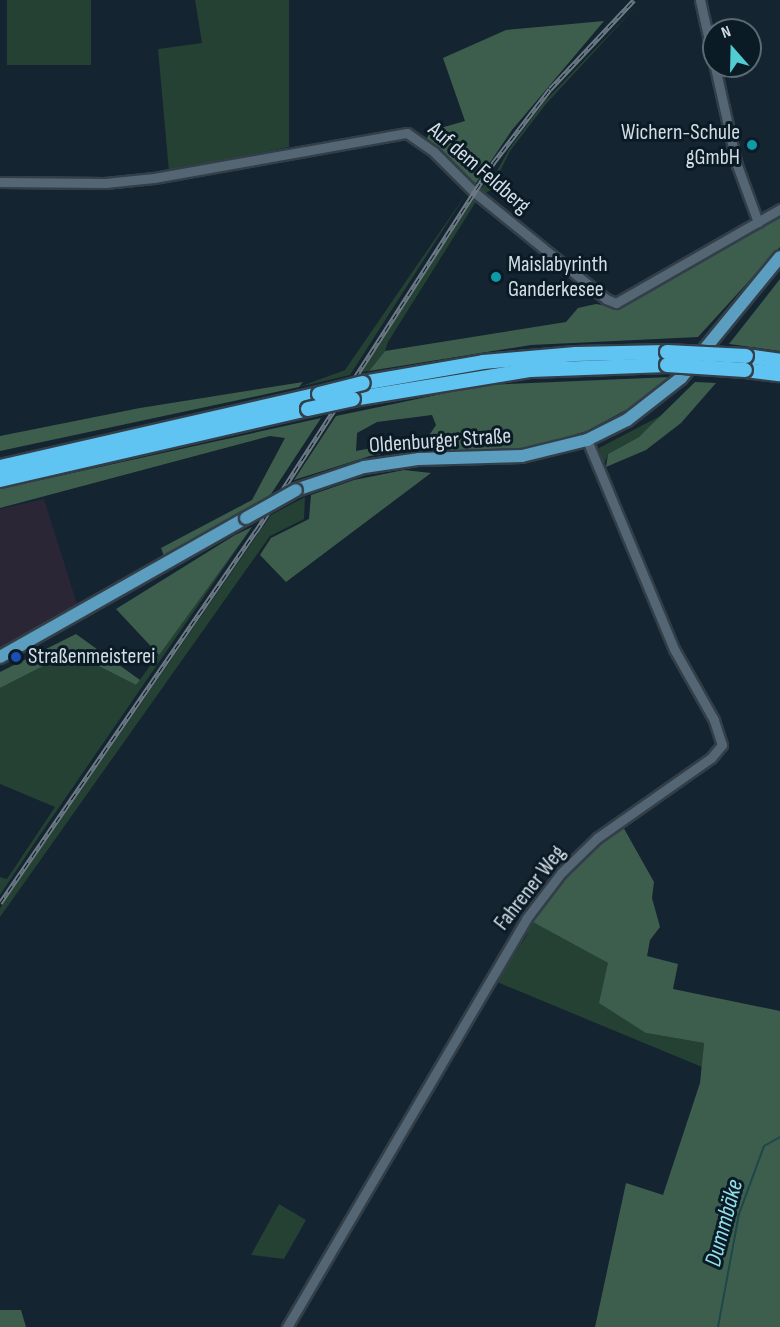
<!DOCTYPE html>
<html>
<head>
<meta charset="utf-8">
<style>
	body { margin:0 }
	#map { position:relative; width:780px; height:1327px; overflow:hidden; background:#142430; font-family:"Sofia Sans Condensed",sans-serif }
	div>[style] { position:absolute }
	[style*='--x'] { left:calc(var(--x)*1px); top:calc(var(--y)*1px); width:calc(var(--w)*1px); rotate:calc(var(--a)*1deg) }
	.commercial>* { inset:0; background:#2b2636 }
	.green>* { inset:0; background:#244133; transform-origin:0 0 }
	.forest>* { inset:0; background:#3e5e4d }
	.stream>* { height:2px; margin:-1px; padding:0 1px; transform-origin:1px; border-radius:1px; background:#1d474b }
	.roads { filter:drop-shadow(2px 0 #333f48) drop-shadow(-2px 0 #333f48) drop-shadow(0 2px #333f48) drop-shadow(0 -2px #333f48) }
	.minor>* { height:9px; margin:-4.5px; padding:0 4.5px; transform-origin:4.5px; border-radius:4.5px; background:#546674 }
	.major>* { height:12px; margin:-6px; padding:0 6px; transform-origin:6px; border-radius:6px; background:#5b9ec0 }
	.highway>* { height:14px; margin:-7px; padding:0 7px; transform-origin:7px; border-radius:7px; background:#60c4f3 }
	.rail>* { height:4.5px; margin-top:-2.25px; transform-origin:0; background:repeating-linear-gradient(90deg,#0a1b26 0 7px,#6d7b85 0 14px); box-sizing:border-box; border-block:2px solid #6d7b85 }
	.bridges { filter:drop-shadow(2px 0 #333f48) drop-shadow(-2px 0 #333f48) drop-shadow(0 2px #333f48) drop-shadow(0 -2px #333f48) }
	.major-bridge>* { height:12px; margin:-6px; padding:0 6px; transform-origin:6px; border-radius:6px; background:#5b9ec0 }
	.highway-bridge>* { height:14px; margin:-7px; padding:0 7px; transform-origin:7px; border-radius:7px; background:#60c4f3 }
	.dots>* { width:16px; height:16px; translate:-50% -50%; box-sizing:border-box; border:3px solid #0a1b26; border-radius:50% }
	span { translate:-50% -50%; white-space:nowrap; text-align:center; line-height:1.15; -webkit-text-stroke:6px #0a1b26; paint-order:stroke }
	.poi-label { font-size:22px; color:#d3dde5 }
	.right { translate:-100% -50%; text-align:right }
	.left { translate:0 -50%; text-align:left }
	.street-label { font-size:22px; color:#d3dde5 }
	.water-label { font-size:24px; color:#92dfe9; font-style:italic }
	.north { position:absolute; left:702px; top:18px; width:60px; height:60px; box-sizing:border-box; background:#0a1b26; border:2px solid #5a6972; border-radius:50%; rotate:340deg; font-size:16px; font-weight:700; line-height:24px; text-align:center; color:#d3dde5 }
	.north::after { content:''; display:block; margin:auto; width:21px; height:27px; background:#51ccd1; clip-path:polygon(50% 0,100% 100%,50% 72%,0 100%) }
</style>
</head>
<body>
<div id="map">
	<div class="commercial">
		<div style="clip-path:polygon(44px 499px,78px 607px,0 651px,0 509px)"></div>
	</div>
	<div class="green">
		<div style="left:7px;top:0;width:84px;height:65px"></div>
		<div style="clip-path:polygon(195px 0,289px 0,289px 147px,169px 172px,158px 49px,202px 43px)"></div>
		<div style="clip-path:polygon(642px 0,546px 104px,510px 151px,491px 190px,484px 194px,479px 191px,490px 177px,493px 178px,509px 149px,544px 102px)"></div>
		<div style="clip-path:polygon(468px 191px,350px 375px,299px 387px,345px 370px)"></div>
		<div style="clip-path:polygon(474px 198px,477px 200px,388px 342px,385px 351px,369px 371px,362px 372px)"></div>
		<div style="clip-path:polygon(666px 413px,639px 437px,608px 454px,603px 467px,599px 448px)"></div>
		<div style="clip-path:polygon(305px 497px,304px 519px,270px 536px,0 917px,0 908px,271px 515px)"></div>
		<div style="clip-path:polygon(252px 527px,40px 835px,0 895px,0 877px,7px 879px,55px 807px,0 784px,0 688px,71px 652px,136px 685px)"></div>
		<div style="clip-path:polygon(529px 920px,608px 963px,646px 1033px,704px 1043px,702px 1067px,497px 982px,527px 935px)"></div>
		<div style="clip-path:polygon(279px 1204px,306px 1220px,284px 1259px,251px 1255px)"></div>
	</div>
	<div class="forest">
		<div style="clip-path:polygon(604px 21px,512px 130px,474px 186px,426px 141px,430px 131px,465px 121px,443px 58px,506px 30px)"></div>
		<div style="clip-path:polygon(780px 218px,780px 247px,698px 337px,531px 345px,369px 371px,385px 351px,566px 322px,578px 308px,596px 304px,613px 307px,631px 301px)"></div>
		<div style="clip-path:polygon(780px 279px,780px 351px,729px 344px)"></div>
		<div style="clip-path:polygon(671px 377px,635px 405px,587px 431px,528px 448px,430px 451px,426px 440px,436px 425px,432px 415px,377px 422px,357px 433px,356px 451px,402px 442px,406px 445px,404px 450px,370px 456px,294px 480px,336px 416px,484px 385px)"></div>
		<div style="clip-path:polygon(303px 382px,299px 387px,0 451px,0 436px,140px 408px)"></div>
		<div style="clip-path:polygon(695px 382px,716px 383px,681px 423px,646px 450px,606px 467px,608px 454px,639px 437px)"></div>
		<div style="clip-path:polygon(321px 418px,271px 494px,165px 559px,161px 548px,252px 500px,285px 438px,270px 436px,0 508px,0 489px)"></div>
		<div style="clip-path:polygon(404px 470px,431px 473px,286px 582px,260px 555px,271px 538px,309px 519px,311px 495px,354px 480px)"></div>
		<div style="clip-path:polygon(252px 527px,159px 655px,116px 609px,235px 535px)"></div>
		<div style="clip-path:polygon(76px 634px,140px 680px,136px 685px,71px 652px,0 688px,0 672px)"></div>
		<div style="clip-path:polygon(622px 825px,654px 882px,652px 898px,660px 927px,650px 940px,647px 956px,678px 964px,673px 989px,780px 1011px,780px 1327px,595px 1327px,626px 1183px,663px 1195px,700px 1083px,704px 1043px,646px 1033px,599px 1003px,608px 963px,529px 920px,567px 874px)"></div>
		<div style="clip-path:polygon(0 1310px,21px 1310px,26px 1327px,0 1327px)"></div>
	</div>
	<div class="stream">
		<div style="--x:718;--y:1327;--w:115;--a:-79.5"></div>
		<div style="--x:739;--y:1214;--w:72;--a:-69.8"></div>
		<div style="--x:764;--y:1146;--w:18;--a:-29"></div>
	</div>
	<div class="roads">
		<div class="minor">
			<div style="--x:700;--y:0;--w:169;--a:77.4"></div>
			<div style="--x:737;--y:165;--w:61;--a:69.8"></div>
			<div style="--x:0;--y:182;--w:105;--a:0.5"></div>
			<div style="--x:105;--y:183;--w:49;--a:-5.8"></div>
			<div style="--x:154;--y:178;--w:257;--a:-10.1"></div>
			<div style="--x:407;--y:133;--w:33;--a:35"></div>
			<div style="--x:434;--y:152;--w:57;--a:45"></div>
			<div style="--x:474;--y:192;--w:170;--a:39"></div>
			<div style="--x:606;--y:299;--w:11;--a:22"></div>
			<div style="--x:616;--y:303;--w:189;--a:-29.8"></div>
			<div style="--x:287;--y:1327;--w:473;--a:-59.6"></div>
			<div style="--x:526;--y:919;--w:58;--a:-52.7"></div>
			<div style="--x:561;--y:873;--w:50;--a:-44.2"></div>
			<div style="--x:597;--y:838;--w:139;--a:-35.1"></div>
			<div style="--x:711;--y:758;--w:17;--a:-50"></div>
			<div style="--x:722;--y:745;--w:26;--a:-108"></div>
			<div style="--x:714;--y:720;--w:81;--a:-119.4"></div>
			<div style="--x:674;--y:649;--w:226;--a:-112.6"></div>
		</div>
		<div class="major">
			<div style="--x:296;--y:490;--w:72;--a:-18.7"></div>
			<div style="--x:364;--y:467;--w:56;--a:-8.3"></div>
			<div style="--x:419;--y:459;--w:103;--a:-1.7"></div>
			<div style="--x:522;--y:456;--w:67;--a:-13.8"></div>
			<div style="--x:587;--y:440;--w:45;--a:-26.6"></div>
			<div style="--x:627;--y:420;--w:68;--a:-37.9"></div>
			<div style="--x:681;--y:378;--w:156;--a:-50.7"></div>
			<div style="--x:0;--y:657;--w:283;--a:-29.5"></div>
		</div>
		<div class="highway">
			<div style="--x:746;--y:356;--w:34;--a:8"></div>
			<div style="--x:745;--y:370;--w:35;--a:7"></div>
			<div style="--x:363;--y:383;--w:122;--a:-9.9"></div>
			<div style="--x:483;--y:362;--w:93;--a:-4.9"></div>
			<div style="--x:576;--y:354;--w:91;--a:-1.3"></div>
			<div style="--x:353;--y:399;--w:179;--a:-9.3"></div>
			<div style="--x:530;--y:370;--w:137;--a:-2.1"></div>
			<div style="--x:0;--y:467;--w:327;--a:-12.9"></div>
			<div style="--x:0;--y:480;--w:316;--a:-13"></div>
		</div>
	</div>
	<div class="rail">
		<div style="--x:0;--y:903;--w:452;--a:-55.5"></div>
		<div style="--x:256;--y:531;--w:438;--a:-57.2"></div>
		<div style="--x:493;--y:163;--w:93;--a:-52.4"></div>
		<div style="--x:550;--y:89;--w:122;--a:-46.7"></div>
	</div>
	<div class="bridges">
		<div class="major-bridge">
			<div style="--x:246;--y:518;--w:57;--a:-29.2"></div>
		</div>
		<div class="highway-bridge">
			<div style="--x:667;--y:352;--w:79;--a:2.9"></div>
			<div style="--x:667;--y:365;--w:78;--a:3.7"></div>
			<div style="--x:319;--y:394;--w:45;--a:-14"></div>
			<div style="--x:308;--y:409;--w:46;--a:-12.5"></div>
		</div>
	</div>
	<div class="dots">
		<div style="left:752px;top:145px;background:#0f9aa8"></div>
		<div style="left:496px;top:277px;background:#0f9aa8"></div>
		<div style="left:16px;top:657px;background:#1a4fb4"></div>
	</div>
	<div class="poi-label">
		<span class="right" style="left:740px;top:145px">Wichern-Schule<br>gGmbH</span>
		<span class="left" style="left:508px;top:277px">Maislabyrinth<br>Ganderkesee</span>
		<span class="left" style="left:28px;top:657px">Straßenmeisterei</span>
	</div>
	<div class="street-label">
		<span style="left:479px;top:168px;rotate:41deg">Auf dem Feldberg</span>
		<span style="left:440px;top:441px;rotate:-4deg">Oldenburger Straße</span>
		<span style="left:530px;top:888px;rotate:-52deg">Fahrener Weg</span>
	</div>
	<div class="water-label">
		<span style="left:724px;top:1223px;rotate:-75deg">Dummbäke</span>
	</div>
	<div class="north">N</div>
</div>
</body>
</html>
